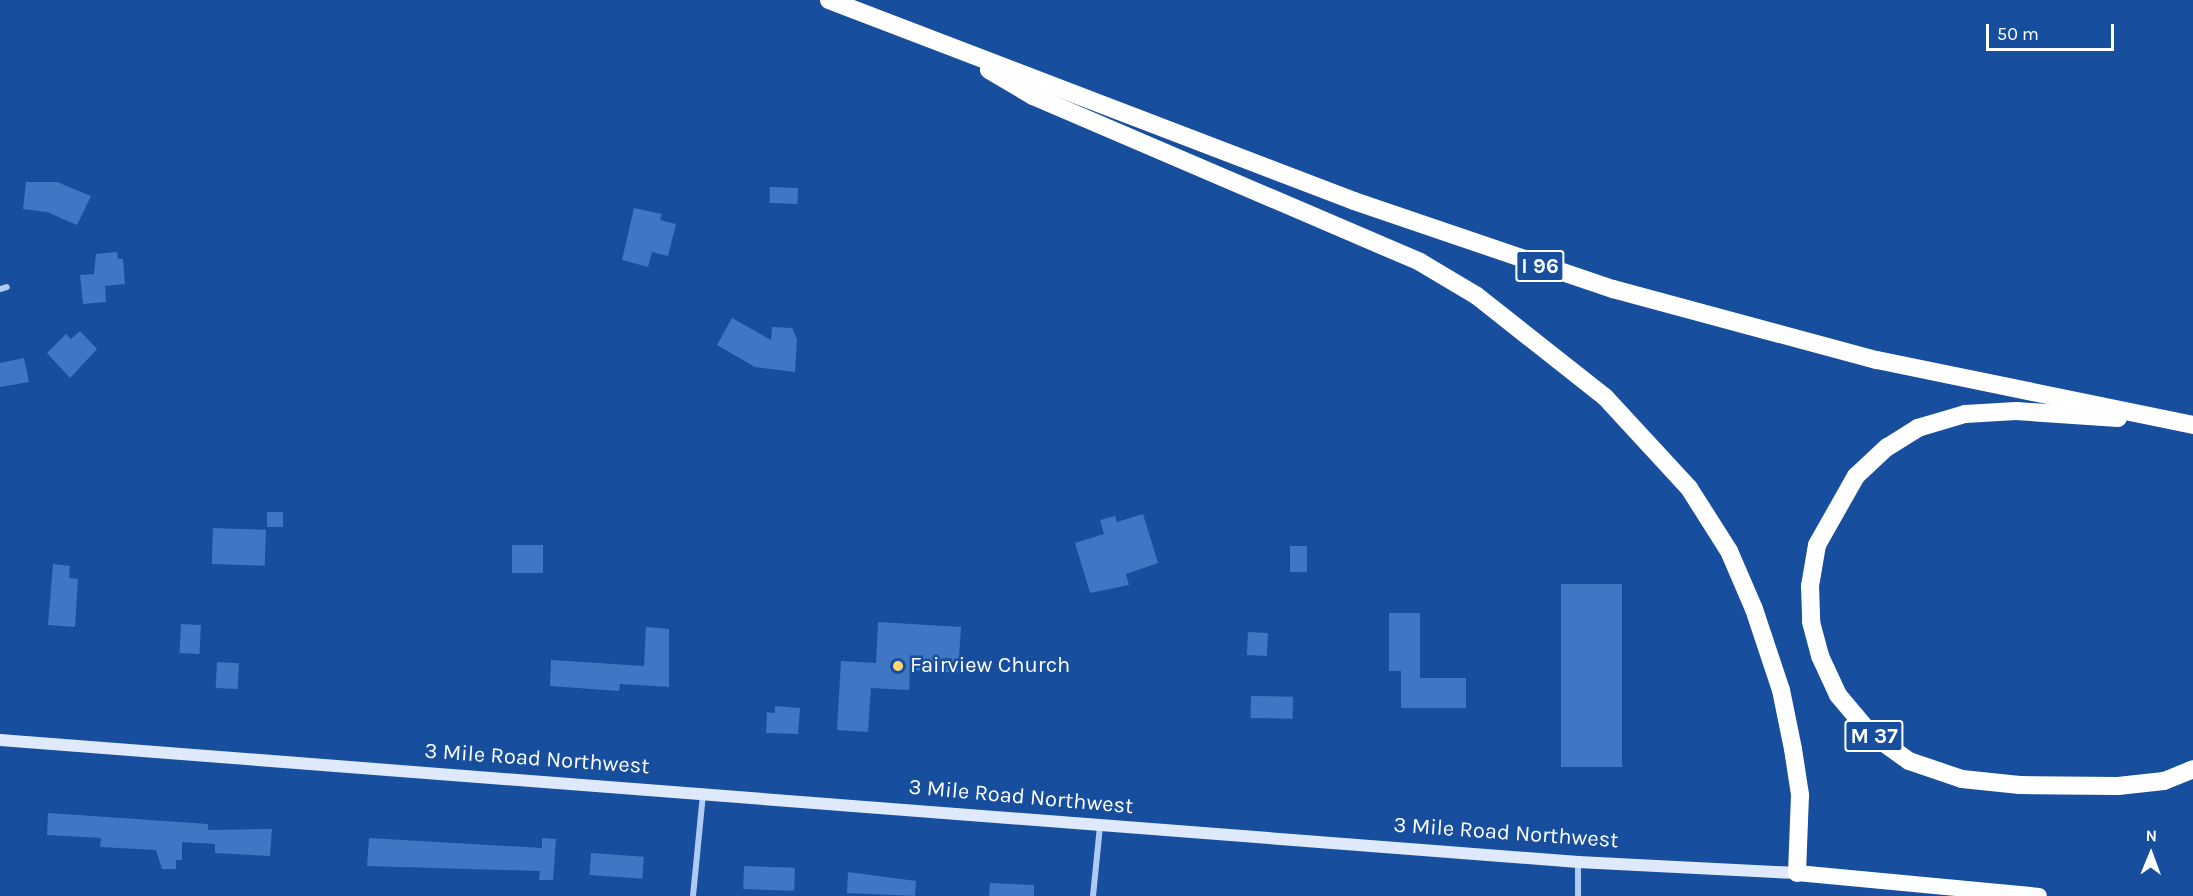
<!DOCTYPE html>
<html>
<head>
<meta charset="utf-8">
<style>
	body { margin:0 }
	#map { position:relative; width:2193px; height:896px; overflow:hidden; background:#174e9d; font-family:Karla,sans-serif }
	div>[style] { position:absolute }
	[style*='--x'] { left:calc(var(--x)*1px); top:calc(var(--y)*1px); width:calc(var(--w)*1px); rotate:calc(var(--a)*1deg) }
	.building>* { inset:0; background:#3f77c4; transform-origin:0 0 }
	.minor>* { height:6px; margin:-3px; padding:0 3px; transform-origin:3px; border-radius:3px; background:#aeccf3 }
	.secondary>* { height:12px; margin:-6px; padding:0 6px; transform-origin:6px; border-radius:6px; background:#deeafc }
	.trunk>* { height:16px; margin:-8px; padding:0 8px; transform-origin:8px; border-radius:8px; background:#fcfeff }
	.motorway>* { height:18px; margin:-9px; padding:0 9px; transform-origin:9px; border-radius:9px; background:#fff }
	.dots>* { width:16px; height:16px; translate:-50% -50%; box-sizing:border-box; border:3px solid #174e9d; border-radius:50% }
	span { translate:-50% -50%; white-space:nowrap; text-align:center; line-height:1.15; -webkit-text-stroke:5px #174e9d; paint-order:stroke }
	.shield-label span { padding:2px 4px; background:#174e9d; border:2px solid; border-radius:4px; -webkit-text-stroke-width:0 }
	.shield-label { font-size:21px; color:#fff; font-weight:700 }
	.poi-label { font-size:22px; color:#fff }
	.left { translate:0 -50%; text-align:left }
	.street-label { font-size:22px; color:#fff }
	.north { position:absolute; left:2121px; top:824px; width:60px; height:60px; -webkit-text-stroke:4px #174e9d; paint-order:stroke; rotate:1deg; font-size:16px; font-weight:700; line-height:24px; text-align:center; color:#fff }
	.north::after { content:''; display:block; margin:auto; width:21px; height:27px; background:#fff; clip-path:polygon(50% 0,100% 100%,50% 72%,0 100%) }
	.scale { position:absolute; left:1986px; top:24px; width:128px; height:27px; box-sizing:border-box; border:3px solid #fff; border-top:0; padding-left:8px; font-size:18px; line-height:21px; white-space:nowrap; color:#fff; -webkit-text-stroke:4px #174e9d; paint-order:stroke }
</style>
</head>
<body>
<div id="map">
	<div class="building">
		<div style="clip-path:polygon(26px 182px,57px 182px,91px 196px,77px 225px,47px 212px,23px 209px)"></div>
		<div style="left:770px;top:187px;width:28px;height:16px;rotate:2deg"></div>
		<div style="clip-path:polygon(634px 208px,662px 214px,660px 220px,676px 224px,668px 256px,652px 252px,648px 267px,622px 260px)"></div>
		<div style="clip-path:polygon(117px 252px,118px 259px,123px 259px,125px 284px,105px 286px,106px 302px,83px 304px,80px 275px,94px 274px,96px 254px)"></div>
		<div style="clip-path:polygon(732px 318px,771px 340px,772px 327px,792px 328px,797px 339px,795px 372px,755px 367px,717px 345px)"></div>
		<div style="clip-path:polygon(80px 331px,97px 349px,70px 378px,47px 353px,66px 334px,71px 339px)"></div>
		<div style="clip-path:polygon(24px 358px,29px 382px,0 387px,0 363px)"></div>
		<div style="left:267px;top:512px;width:16px;height:15px"></div>
		<div style="clip-path:polygon(1143px 514px,1158px 563px,1126px 574px,1129px 585px,1090px 593px,1075px 543px,1104px 534px,1100px 520px,1115px 516px,1117px 522px)"></div>
		<div style="left:213px;top:528px;width:53px;height:36px;rotate:2deg"></div>
		<div style="left:512px;top:545px;width:31px;height:28px"></div>
		<div style="left:1290px;top:546px;width:17px;height:26px"></div>
		<div style="clip-path:polygon(53px 564px,70px 566px,69px 578px,78px 579px,75px 627px,48px 625px)"></div>
		<div style="left:1561px;top:584px;width:61px;height:183px"></div>
		<div style="clip-path:polygon(1389px 613px,1420px 613px,1420px 678px,1466px 678px,1466px 708px,1401px 708px,1401px 671px,1389px 671px)"></div>
		<div style="clip-path:polygon(878px 622px,961px 627px,958px 673px,910px 670px,909px 690px,871px 688px,868px 732px,837px 730px,841px 661px,876px 663px)"></div>
		<div style="left:181px;top:624px;width:20px;height:29px;rotate:3deg"></div>
		<div style="clip-path:polygon(646px 627px,669px 629px,669px 687px,620px 684px,619px 691px,550px 686px,551px 660px,644px 666px)"></div>
		<div style="left:1248px;top:632px;width:20px;height:23px;rotate:3deg"></div>
		<div style="left:217px;top:662px;width:22px;height:26px;rotate:3deg"></div>
		<div style="left:1251px;top:696px;width:42px;height:22px;rotate:1deg"></div>
		<div style="clip-path:polygon(775px 706px,800px 708px,798px 734px,766px 733px,767px 712px,775px 713px)"></div>
		<div style="clip-path:polygon(48px 813px,208px 824px,208px 830px,272px 829px,270px 856px,215px 853px,215px 844px,182px 842px,182px 860px,176px 860px,176px 869px,162px 869px,156px 850px,100px 847px,101px 838px,47px 835px)"></div>
		<div style="clip-path:polygon(369px 838px,542px 848px,542px 838px,556px 839px,553px 880px,539px 880px,540px 871px,367px 866px)"></div>
		<div style="left:591px;top:853px;width:53px;height:22px;rotate:4deg"></div>
		<div style="left:744px;top:866px;width:51px;height:23px;rotate:2deg"></div>
		<div style="clip-path:polygon(848px 872px,916px 881px,915px 896px,847px 893px)"></div>
		<div style="clip-path:polygon(990px 883px,1034px 885px,1034px 896px,989px 896px)"></div>
	</div>
	<div class="minor">
		<div style="--x:0;--y:289;--w:7;--a:-16"></div>
		<div style="--x:693;--y:896;--w:102;--a:-84.4"></div>
		<div style="--x:1093;--y:896;--w:70;--a:-84.3"></div>
		<div style="--x:1578;--y:896;--w:34;--a:-90"></div>
	</div>
	<div class="secondary">
		<div style="--x:0;--y:740;--w:1583;--a:4.42"></div>
		<div style="--x:1578;--y:862;--w:219;--a:2.9"></div>
	</div>
	<div class="trunk">
		<div style="--x:1797;--y:873;--w:243;--a:5.4"></div>
	</div>
	<div class="motorway">
		<div style="--x:829;--y:0;--w:562;--a:20.95"></div>
		<div style="--x:1354;--y:201;--w:274;--a:18.8"></div>
		<div style="--x:1613;--y:289;--w:273;--a:15.1"></div>
		<div style="--x:1877;--y:360;--w:323;--a:11.6"></div>
		<div style="--x:989;--y:70;--w:51;--a:30.6"></div>
		<div style="--x:1033;--y:96;--w:421;--a:23.2"></div>
		<div style="--x:1420;--y:262;--w:66;--a:30.8"></div>
		<div style="--x:1477;--y:296;--w:163;--a:38.3"></div>
		<div style="--x:1605;--y:397;--w:124;--a:47.3"></div>
		<div style="--x:1689;--y:488;--w:75;--a:57.6"></div>
		<div style="--x:1729;--y:551;--w:63;--a:66.7"></div>
		<div style="--x:1754;--y:609;--w:85;--a:71.6"></div>
		<div style="--x:1781;--y:690;--w:60;--a:78.5"></div>
		<div style="--x:1793;--y:749;--w:47;--a:81.3"></div>
		<div style="--x:1800;--y:795;--w:78;--a:92.2"></div>
		<div style="--x:2118;--y:418;--w:102;--a:-176.1"></div>
		<div style="--x:2016;--y:411;--w:51;--a:176.6"></div>
		<div style="--x:1965;--y:414;--w:49;--a:163.4"></div>
		<div style="--x:1918;--y:428;--w:36;--a:148"></div>
		<div style="--x:1887;--y:447;--w:42;--a:136.9"></div>
		<div style="--x:1856;--y:476;--w:79;--a:119.5"></div>
		<div style="--x:1817;--y:545;--w:42;--a:99.7"></div>
		<div style="--x:1810;--y:586;--w:36;--a:88"></div>
		<div style="--x:1811;--y:622;--w:35;--a:75"></div>
		<div style="--x:1820;--y:656;--w:43;--a:65.2"></div>
		<div style="--x:1838;--y:695;--w:50;--a:49.9"></div>
		<div style="--x:1870;--y:733;--w:48;--a:35.7"></div>
		<div style="--x:1909;--y:761;--w:56;--a:18.8"></div>
		<div style="--x:1962;--y:779;--w:58;--a:5.9"></div>
		<div style="--x:2020;--y:785;--w:98;--a:0.6"></div>
		<div style="--x:2118;--y:786;--w:46;--a:-6.2"></div>
		<div style="--x:2164;--y:781;--w:31;--a:-22"></div>
	</div>
	<div class="dots">
		<div style="left:898px;top:666px;background:#ffd970"></div>
	</div>
	<div class="shield-label">
		<span style="left:1540px;top:266px">I 96</span>
		<span style="left:1874px;top:736px">M 37</span>
	</div>
	<div class="poi-label">
		<span class="left" style="left:910px;top:666px">Fairview Church</span>
	</div>
	<div class="street-label">
		<span style="left:537px;top:759px;rotate:4deg">3 Mile Road Northwest</span>
		<span style="left:1021px;top:797px;rotate:5deg">3 Mile Road Northwest</span>
		<span style="left:1506px;top:833px;rotate:4deg">3 Mile Road Northwest</span>
	</div>
	<div class="north">N</div>
	<div class="scale">50 m</div>
</div>
</body>
</html>
